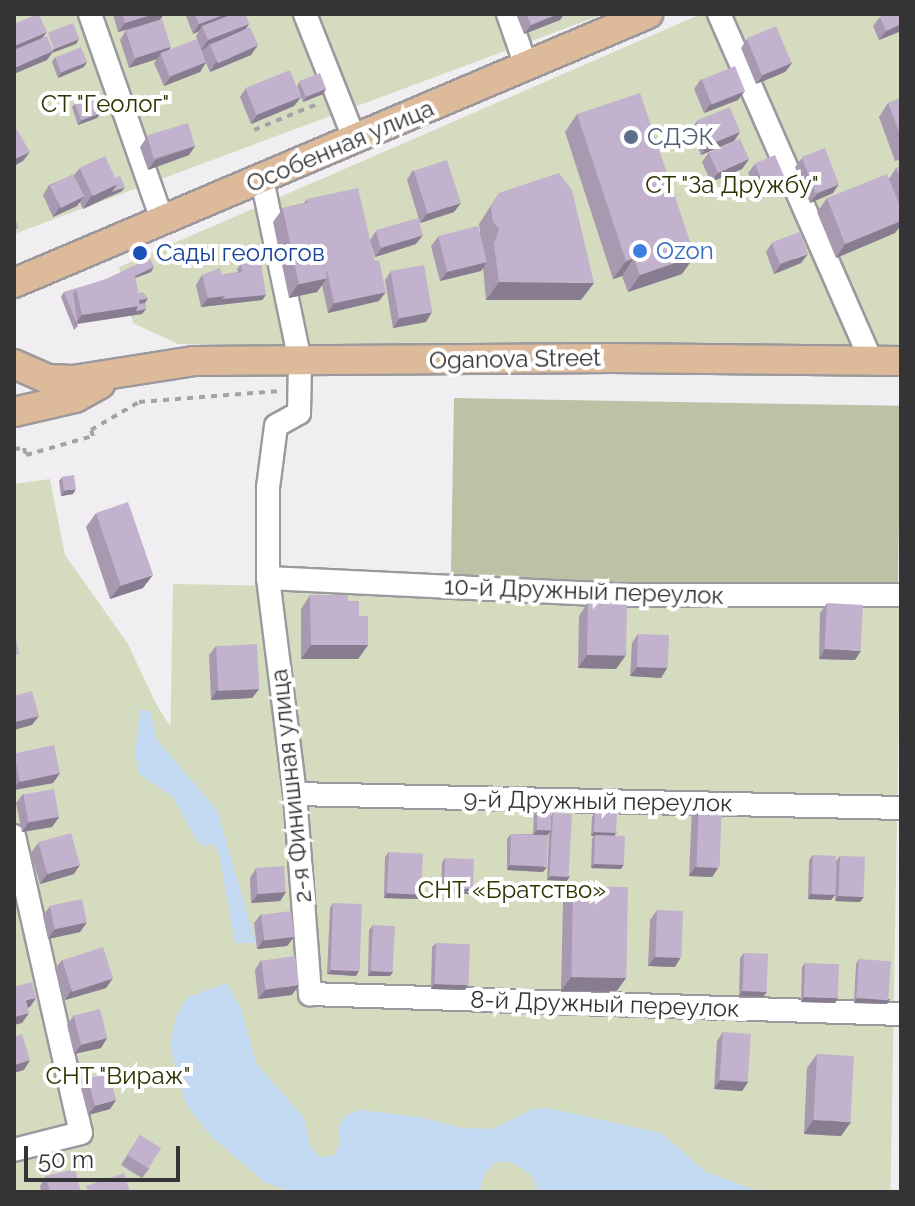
<!DOCTYPE html>
<html>
<head>
<meta charset="utf-8">
<style>
	body { margin:0 }
	#map { position:relative; width:915px; height:1206px; overflow:hidden; background:#f1eef2; font-family:Raleway,sans-serif }
	div>[style] { position:absolute }
	[style*='--x'] { left:calc(var(--x)*1px); top:calc(var(--y)*1px); width:calc(var(--w)*1px); rotate:calc(var(--a)*1deg) }
	.green>* { inset:0; background:#d5dbbf; transform-origin:0 0 }
	.forest>* { inset:0; background:#bcc2a5; transform-origin:0 0 }
	.water>* { inset:0; background:#c2d9f1 }
	.path>* { height:4px; margin-top:-2px; transform-origin:0; background:repeating-linear-gradient(90deg,#a4a2a5 0 6px,transparent 0 12px) }
	.roads { filter:drop-shadow(2px 0 #9b999d) drop-shadow(-2px 0 #9b999d) drop-shadow(0 2px #9b999d) drop-shadow(0 -2px #9b999d) }
	.minor>* { height:22px; margin:-11px; padding:0 11px; transform-origin:11px; border-radius:11px; background:#fff }
	.major>* { height:28px; margin:-14px; padding:0 14px; transform-origin:14px; border-radius:14px; background:#ddba99 }
	.wall>* { inset:0; background:#a899b0 }
	.shaded-wall>* { inset:0; background:#887d90 }
	.building>* { inset:0; background:#c3b2cd; transform-origin:0 0 }
	.dots>* { width:22px; height:22px; translate:-50% -50%; box-sizing:border-box; border:4px solid #fff; border-radius:50% }
	span { translate:-50% -50%; white-space:nowrap; text-align:center; line-height:1.15; -webkit-text-stroke:8px #fff; paint-order:stroke }
	.park-label { font-size:24px; color:#2d3300 }
	.service-label { font-size:24px; color:#4e5e75 }
	.left { translate:0 -50%; text-align:left }
	.street-label { font-size:24px; color:#343335 }
	.shop-label { font-size:24px; color:#366cbe }
	.transit-label { font-size:24px; color:#164399 }
	.frame { position:absolute; inset:0; border:16px solid #343335; pointer-events:none }
	.scale { position:absolute; left:24px; top:1146px; width:156px; height:36px; box-sizing:border-box; border:4px solid #343335; border-top:0; padding-left:10px; font-size:24px; line-height:28px; white-space:nowrap; color:#343335; -webkit-text-stroke:6px #fff; paint-order:stroke }
</style>
</head>
<body>
<div id="map">
	<div class="green">
		<div style="clip-path:polygon(14px 14px,604px 14px,14px 234px)"></div>
		<div style="clip-path:polygon(701px 14px,901px 14px,901px 357px,178px 344px,133px 323px,119px 267px)"></div>
		<div style="clip-path:polygon(50px 479px,65px 555px,128px 644px,156px 704px,187px 753px,237px 1192px,14px 1192px,14px 484px)"></div>
		<div style="left:173px;top:584px;width:728px;height:612px;rotate:1deg"></div>
	</div>
	<div class="forest">
		<div style="left:454px;top:398px;width:447px;height:190px;rotate:1deg"></div>
	</div>
	<div class="water">
		<div style="clip-path:polygon(140px 710px,150px 711px,157px 740px,217px 810px,256px 943px,235px 943px,219px 853px,213px 843px,204px 847px,197px 841px,172px 796px,139px 774px,135px 753px)"></div>
		<div style="clip-path:polygon(227px 983px,241px 1008px,256px 1063px,304px 1118px,310px 1146px,319px 1157px,334px 1156px,340px 1143px,338px 1128px,346px 1115px,360px 1110px,419px 1117px,462px 1128px,492px 1129px,533px 1109px,548px 1108px,661px 1133px,706px 1172px,761px 1192px,538px 1192px,532px 1175px,508px 1161px,495px 1163px,485px 1173px,479px 1192px,292px 1192px,264px 1182px,211px 1136px,193px 1114px,185px 1102px,170px 1046px,176px 1016px,188px 997px)"></div>
	</div>
	<div class="path">
		<div style="--x:254;--y:130;--w:68;--a:-22.4"></div>
		<div style="--x:14;--y:449;--w:10;--a:-6"></div>
		<div style="--x:24;--y:448;--w:7;--a:74"></div>
		<div style="--x:26;--y:455;--w:70;--a:-15.8"></div>
		<div style="--x:93;--y:436;--w:6;--a:-108"></div>
		<div style="--x:91;--y:430;--w:56;--a:-30.3"></div>
		<div style="--x:139;--y:402;--w:141;--a:-4.5"></div>
	</div>
	<div class="roads">
		<div class="minor">
			<div style="--x:90;--y:14;--w:220;--a:70.7"></div>
			<div style="--x:305;--y:14;--w:136;--a:68.4"></div>
			<div style="--x:508;--y:14;--w:55;--a:70.9"></div>
			<div style="--x:719;--y:14;--w:378;--a:66.3"></div>
			<div style="--x:262;--y:179;--w:186;--a:78.2"></div>
			<div style="--x:300;--y:361;--w:52;--a:91.1"></div>
			<div style="--x:299;--y:413;--w:26;--a:151"></div>
			<div style="--x:276;--y:426;--w:63;--a:97.4"></div>
			<div style="--x:268;--y:488;--w:90;--a:90"></div>
			<div style="--x:268;--y:578;--w:218;--a:82.9"></div>
			<div style="--x:295;--y:794;--w:201;--a:85.7"></div>
			<div style="--x:310;--y:994;--w:591;--a:1.94"></div>
			<div style="--x:268;--y:578;--w:344;--a:2.8"></div>
			<div style="--x:612;--y:595;--w:289;--a:0"></div>
			<div style="--x:295;--y:794;--w:606;--a:1.32"></div>
			<div style="--x:14;--y:836;--w:304;--a:77.3"></div>
			<div style="--x:81;--y:1133;--w:69;--a:165.8"></div>
		</div>
		<div class="major">
			<div style="--x:14;--y:283;--w:689;--a:-22.99"></div>
			<div style="--x:14;--y:364;--w:36;--a:24"></div>
			<div style="--x:47;--y:379;--w:26;--a:2"></div>
			<div style="--x:73;--y:380;--w:122;--a:-8.9"></div>
			<div style="--x:194;--y:361;--w:418;--a:-0.4"></div>
			<div style="--x:612;--y:358;--w:289;--a:0.6"></div>
			<div style="--x:14;--y:412;--w:63;--a:-12.9"></div>
			<div style="--x:75;--y:398;--w:29;--a:-29"></div>
		</div>
	</div>
	<div class="wall">
		<div style="clip-path:polygon(113px 14px,164px 14px,160px 19px,170px 50px,199px 45px,196px 36px,199px 31px,193px 34px,186px 16px,187px 14px,245px 14px,249px 24px,245px 29px,258px 45px,251px 55px,210px 72px,206px 63px,200px 72px,164px 86px,154px 63px,157px 59px,129px 68px,120px 40px,126px 30px,150px 23px,118px 32px)"></div>
		<div style="clip-path:polygon(516px 14px,564px 14px,560px 20px,524px 34px)"></div>
		<div style="clip-path:polygon(901px 14px,901px 31px,879px 40px,873px 26px,880px 17px)"></div>
		<div style="clip-path:polygon(747px 39px,792px 63px,785px 72px,756px 84px,741px 48px)"></div>
		<div style="clip-path:polygon(55px 57px,84px 67px,58px 78px,52px 62px)"></div>
		<div style="clip-path:polygon(701px 79px,738px 100px,704px 113px,694px 89px)"></div>
		<div style="clip-path:polygon(300px 81px,326px 89px,323px 94px,303px 102px,297px 86px)"></div>
		<div style="clip-path:polygon(246px 88px,301px 97px,294px 106px,251px 124px,240px 97px)"></div>
		<div style="clip-path:polygon(901px 98px,901px 159px,895px 161px,879px 117px,888px 103px)"></div>
		<div style="clip-path:polygon(75px 103px,97px 118px,78px 125px,72px 107px)"></div>
		<div style="clip-path:polygon(577px 114px,682px 274px,628px 292px,622px 276px,613px 279px,565px 132px)"></div>
		<div style="clip-path:polygon(697px 121px,740px 132px,734px 141px,701px 155px,691px 130px)"></div>
		<div style="clip-path:polygon(147px 137px,195px 146px,189px 155px,148px 170px,140px 147px)"></div>
		<div style="clip-path:polygon(709px 152px,749px 159px,742px 169px,711px 182px,702px 162px)"></div>
		<div style="clip-path:polygon(802px 158px,833px 193px,810px 203px,795px 167px)"></div>
		<div style="clip-path:polygon(755px 164px,786px 181px,780px 190px,759px 199px,748px 173px)"></div>
		<div style="clip-path:polygon(901px 166px,901px 225px,895px 233px,836px 258px,817px 212px,827px 198px,889px 179px,896px 168px)"></div>
		<div style="clip-path:polygon(80px 168px,122px 191px,83px 209px,80px 202px,77px 206px,53px 217px,43px 195px,49px 185px,74px 175px)"></div>
		<div style="clip-path:polygon(413px 170px,454px 212px,420px 223px,407px 180px)"></div>
		<div style="clip-path:polygon(499px 193px,581px 300px,486px 300px,483px 268px,481px 271px,440px 281px,431px 246px,438px 237px,480px 232px,479px 224px)"></div>
		<div style="clip-path:polygon(307px 199px,370px 240px,376px 231px,416px 244px,375px 257px,371px 244px,379px 301px,328px 313px,322px 285px,317px 292px,289px 298px,273px 222px,283px 208px,304px 203px)"></div>
		<div style="clip-path:polygon(772px 243px,801px 263px,774px 274px,766px 252px)"></div>
		<div style="clip-path:polygon(241px 264px,266px 295px,262px 300px,201px 307px,196px 285px,202px 275px,221px 275px,238px 272px,237px 269px)"></div>
		<div style="clip-path:polygon(391px 271px,426px 322px,393px 328px,385px 280px)"></div>
		<div style="clip-path:polygon(151px 272px,135px 278px,138px 293px,145px 303px,146px 309px,142px 314px,77px 324px,78px 326px,74px 330px,61px 297px,64px 292px)"></div>
		<div style="clip-path:polygon(62px 477px,73px 494px,61px 496px,59px 481px)"></div>
		<div style="clip-path:polygon(96px 513px,143px 588px,110px 599px,86px 527px)"></div>
		<div style="clip-path:polygon(310px 595px,348px 601px,368px 645px,358px 659px,301px 659px,301px 609px)"></div>
		<div style="clip-path:polygon(588px 602px,626px 655px,616px 669px,578px 668px,579px 616px)"></div>
		<div style="clip-path:polygon(827px 603px,855px 660px,819px 659px,820px 613px)"></div>
		<div style="clip-path:polygon(638px 634px,667px 668px,661px 678px,630px 676px,632px 643px)"></div>
		<div style="clip-path:polygon(216px 646px,259px 689px,252px 698px,211px 700px,209px 655px)"></div>
		<div style="clip-path:polygon(14px 753px,60px 773px,53px 783px,14px 790px)"></div>
		<div style="clip-path:polygon(23px 794px,59px 817px,52px 827px,22px 832px,16px 803px)"></div>
		<div style="clip-path:polygon(699px 799px,718px 868px,712px 877px,689px 876px,692px 808px)"></div>
		<div style="clip-path:polygon(537px 809px,551px 816px,553px 813px,567px 881px,547px 880px,549px 833px,548px 835px,543px 872px,507px 870px,507px 839px,511px 834px,533px 834px,534px 814px)"></div>
		<div style="clip-path:polygon(595px 812px,615px 835px,624px 864px,621px 869px,591px 868px,592px 839px,594px 836px,591px 836px,592px 817px)"></div>
		<div style="clip-path:polygon(38px 843px,74px 874px,40px 884px,31px 853px)"></div>
		<div style="clip-path:polygon(389px 852px,418px 899px,384px 898px,385px 857px)"></div>
		<div style="clip-path:polygon(813px 855px,835px 895px,831px 900px,808px 899px,809px 860px)"></div>
		<div style="clip-path:polygon(840px 856px,860px 902px,835px 901px,836px 861px)"></div>
		<div style="clip-path:polygon(445px 858px,473px 889px,469px 894px,441px 893px,442px 863px)"></div>
		<div style="clip-path:polygon(256px 868px,286px 892px,280px 901px,251px 903px,250px 878px)"></div>
		<div style="clip-path:polygon(573px 886px,626px 978px,616px 992px,561px 991px,563px 900px)"></div>
		<div style="clip-path:polygon(333px 903px,356px 976px,327px 974px,330px 908px)"></div>
		<div style="clip-path:polygon(50px 906px,87px 922px,80px 932px,48px 939px,43px 916px)"></div>
		<div style="clip-path:polygon(657px 910px,675px 967px,648px 966px,650px 920px)"></div>
		<div style="clip-path:polygon(261px 914px,294px 937px,287px 946px,257px 949px,254px 923px)"></div>
		<div style="clip-path:polygon(373px 925px,393px 972px,390px 976px,368px 976px,369px 930px)"></div>
		<div style="clip-path:polygon(436px 943px,465px 990px,431px 989px,432px 947px)"></div>
		<div style="clip-path:polygon(744px 953px,763px 997px,739px 996px,740px 958px)"></div>
		<div style="clip-path:polygon(859px 959px,887px 1004px,854px 1003px,856px 964px)"></div>
		<div style="clip-path:polygon(62px 960px,113px 978px,106px 988px,65px 1000px,55px 969px)"></div>
		<div style="clip-path:polygon(261px 960px,292px 995px,258px 999px,255px 970px)"></div>
		<div style="clip-path:polygon(805px 963px,838px 998px,835px 1003px,801px 1002px,802px 967px)"></div>
		<div style="clip-path:polygon(74px 1015px,107px 1038px,101px 1048px,74px 1054px,67px 1025px)"></div>
		<div style="clip-path:polygon(723px 1032px,748px 1082px,742px 1091px,714px 1089px,717px 1041px)"></div>
		<div style="clip-path:polygon(817px 1054px,841px 1136px,804px 1134px,807px 1068px)"></div>
		<div style="clip-path:polygon(88px 1079px,116px 1100px,110px 1109px,88px 1115px,81px 1088px)"></div>
		<div style="clip-path:polygon(140px 1135px,149px 1169px,142px 1178px,121px 1165px)"></div>
		<div style="clip-path:polygon(46px 1176px,81px 1192px,41px 1192px,40px 1186px)"></div>
	</div>
	<div class="shaded-wall">
		<div style="clip-path:polygon(154px 14px,164px 14px,160px 20px,118px 32px,125px 23px)"></div>
		<div style="clip-path:polygon(226px 14px,238px 14px,202px 26px,199px 31px,193px 34px,199px 24px)"></div>
		<div style="clip-path:polygon(558px 14px,564px 14px,560px 20px,524px 34px,531px 25px)"></div>
		<div style="clip-path:polygon(249px 24px,243px 33px,209px 44px,206px 48px,201px 50px,208px 40px)"></div>
		<div style="clip-path:polygon(901px 24px,901px 31px,879px 40px,886px 31px)"></div>
		<div style="clip-path:polygon(47px 32px,40px 41px,14px 53px,14px 46px)"></div>
		<div style="clip-path:polygon(79px 39px,76px 44px,52px 53px,47px 60px,14px 74px,14px 68px,52px 51px,54px 49px)"></div>
		<div style="clip-path:polygon(258px 45px,251px 55px,210px 72px,216px 62px)"></div>
		<div style="clip-path:polygon(171px 47px,165px 56px,161px 53px,157px 59px,129px 68px,136px 58px)"></div>
		<div style="clip-path:polygon(87px 62px,84px 67px,58px 78px,61px 73px)"></div>
		<div style="clip-path:polygon(206px 62px,200px 72px,164px 86px,170px 77px)"></div>
		<div style="clip-path:polygon(792px 63px,785px 72px,756px 84px,763px 75px)"></div>
		<div style="clip-path:polygon(326px 89px,323px 94px,303px 102px,307px 97px)"></div>
		<div style="clip-path:polygon(745px 91px,738px 100px,704px 113px,710px 104px)"></div>
		<div style="clip-path:polygon(301px 97px,294px 106px,251px 124px,257px 115px)"></div>
		<div style="clip-path:polygon(101px 113px,97px 118px,78px 125px,82px 120px)"></div>
		<div style="clip-path:polygon(740px 132px,734px 141px,701px 155px,707px 146px)"></div>
		<div style="clip-path:polygon(195px 146px,189px 155px,148px 170px,155px 160px)"></div>
		<div style="clip-path:polygon(30px 152px,23px 161px,14px 166px,14px 159px)"></div>
		<div style="clip-path:polygon(749px 159px,742px 169px,711px 182px,718px 173px)"></div>
		<div style="clip-path:polygon(786px 181px,780px 190px,759px 199px,765px 190px)"></div>
		<div style="clip-path:polygon(118px 184px,108px 197px,83px 209px,92px 195px)"></div>
		<div style="clip-path:polygon(839px 184px,833px 193px,810px 203px,817px 194px)"></div>
		<div style="clip-path:polygon(125px 187px,122px 191px,109px 197px,112px 192px)"></div>
		<div style="clip-path:polygon(84px 196px,77px 206px,53px 217px,59px 208px)"></div>
		<div style="clip-path:polygon(461px 203px,454px 212px,420px 223px,427px 214px)"></div>
		<div style="clip-path:polygon(901px 221px,901px 225px,895px 233px,836px 258px,845px 244px)"></div>
		<div style="clip-path:polygon(423px 235px,416px 244px,375px 257px,382px 248px)"></div>
		<div style="clip-path:polygon(808px 254px,801px 263px,774px 274px,781px 264px)"></div>
		<div style="clip-path:polygon(695px 256px,682px 274px,628px 292px,640px 275px)"></div>
		<div style="clip-path:polygon(634px 258px,622px 276px,613px 279px,626px 261px)"></div>
		<div style="clip-path:polygon(487px 262px,481px 271px,440px 281px,447px 272px)"></div>
		<div style="clip-path:polygon(154px 267px,151px 272px,132px 279px,136px 274px)"></div>
		<div style="clip-path:polygon(327px 278px,317px 292px,289px 298px,298px 284px)"></div>
		<div style="clip-path:polygon(499px 282px,594px 283px,581px 300px,486px 300px)"></div>
		<div style="clip-path:polygon(386px 292px,379px 301px,328px 313px,334px 303px)"></div>
		<div style="clip-path:polygon(266px 295px,262px 300px,201px 307px,208px 298px,225px 296px)"></div>
		<div style="clip-path:polygon(148px 298px,142px 308px,146px 309px,142px 314px,75px 324px,82px 315px)"></div>
		<div style="clip-path:polygon(432px 312px,426px 322px,393px 328px,400px 318px)"></div>
		<div style="clip-path:polygon(76px 489px,73px 494px,61px 496px,64px 491px)"></div>
		<div style="clip-path:polygon(153px 575px,143px 588px,110px 599px,120px 586px)"></div>
		<div style="clip-path:polygon(311px 645px,368px 645px,358px 659px,301px 659px)"></div>
		<div style="clip-path:polygon(825px 649px,861px 651px,855px 660px,819px 659px)"></div>
		<div style="clip-path:polygon(587px 655px,626px 655px,616px 669px,578px 668px)"></div>
		<div style="clip-path:polygon(637px 667px,667px 668px,661px 678px,630px 676px)"></div>
		<div style="clip-path:polygon(259px 689px,252px 698px,211px 700px,217px 690px)"></div>
		<div style="clip-path:polygon(39px 716px,32px 725px,14px 730px,14px 722px)"></div>
		<div style="clip-path:polygon(60px 773px,53px 783px,14px 790px,19px 781px)"></div>
		<div style="clip-path:polygon(59px 817px,52px 827px,22px 832px,28px 823px)"></div>
		<div style="clip-path:polygon(537px 830px,551px 831px,547px 835px,533px 835px)"></div>
		<div style="clip-path:polygon(594px 832px,617px 832px,613px 837px,591px 836px)"></div>
		<div style="clip-path:polygon(594px 864px,624px 864px,621px 869px,591px 868px)"></div>
		<div style="clip-path:polygon(80px 865px,74px 874px,40px 884px,47px 874px)"></div>
		<div style="clip-path:polygon(510px 865px,547px 867px,543px 872px,507px 870px)"></div>
		<div style="clip-path:polygon(695px 867px,718px 868px,712px 877px,689px 876px)"></div>
		<div style="clip-path:polygon(551px 876px,570px 876px,567px 881px,547px 880px)"></div>
		<div style="clip-path:polygon(444px 888px,473px 889px,469px 894px,441px 893px)"></div>
		<div style="clip-path:polygon(286px 892px,280px 901px,251px 903px,258px 894px)"></div>
		<div style="clip-path:polygon(387px 893px,421px 894px,418px 899px,384px 898px)"></div>
		<div style="clip-path:polygon(811px 894px,835px 895px,831px 900px,808px 899px)"></div>
		<div style="clip-path:polygon(838px 896px,864px 897px,860px 902px,835px 901px)"></div>
		<div style="clip-path:polygon(87px 922px,80px 932px,48px 939px,55px 929px)"></div>
		<div style="clip-path:polygon(294px 937px,287px 946px,257px 949px,263px 940px)"></div>
		<div style="clip-path:polygon(655px 957px,681px 957px,675px 967px,648px 966px)"></div>
		<div style="clip-path:polygon(331px 970px,359px 971px,356px 976px,327px 974px)"></div>
		<div style="clip-path:polygon(371px 971px,393px 972px,390px 976px,368px 976px)"></div>
		<div style="clip-path:polygon(571px 977px,626px 978px,616px 992px,561px 991px)"></div>
		<div style="clip-path:polygon(113px 978px,106px 988px,65px 1000px,71px 991px)"></div>
		<div style="clip-path:polygon(434px 984px,468px 985px,465px 990px,431px 989px)"></div>
		<div style="clip-path:polygon(299px 985px,292px 995px,258px 999px,265px 990px)"></div>
		<div style="clip-path:polygon(742px 991px,767px 992px,763px 997px,739px 996px)"></div>
		<div style="clip-path:polygon(804px 997px,838px 998px,835px 1003px,801px 1002px)"></div>
		<div style="clip-path:polygon(36px 998px,30px 1007px,19px 1010px,26px 1000px)"></div>
		<div style="clip-path:polygon(857px 998px,890px 999px,887px 1004px,854px 1003px)"></div>
		<div style="clip-path:polygon(29px 1013px,22px 1023px,14px 1025px,14px 1017px)"></div>
		<div style="clip-path:polygon(107px 1038px,101px 1048px,74px 1054px,81px 1045px)"></div>
		<div style="clip-path:polygon(30px 1060px,24px 1070px,14px 1073px,14px 1065px)"></div>
		<div style="clip-path:polygon(720px 1080px,748px 1082px,742px 1091px,714px 1089px)"></div>
		<div style="clip-path:polygon(116px 1100px,110px 1109px,88px 1115px,95px 1106px)"></div>
		<div style="clip-path:polygon(813px 1120px,851px 1122px,841px 1136px,804px 1134px)"></div>
	</div>
	<div class="building">
		<div style="clip-path:polygon(38px 14px,39px 14px,47px 32px,14px 46px,14px 24px)"></div>
		<div style="clip-path:polygon(122px 14px,154px 14px,125px 23px)"></div>
		<div style="clip-path:polygon(195px 14px,226px 14px,199px 24px)"></div>
		<div style="clip-path:polygon(233px 14px,245px 14px,249px 24px,208px 40px,202px 26px)"></div>
		<div style="clip-path:polygon(526px 14px,558px 14px,531px 25px)"></div>
		<div style="clip-path:polygon(886px 14px,901px 14px,901px 24px,886px 31px,880px 17px)"></div>
		<div style="left:162px;top:19px;width:29px;height:38px;rotate:72deg"></div>
		<div style="left:73px;top:23px;width:17px;height:27px;rotate:69deg"></div>
		<div style="left:776px;top:26px;width:40px;height:32px;rotate:67deg"></div>
		<div style="left:250px;top:27px;width:20px;height:44px;rotate:66deg"></div>
		<div style="clip-path:polygon(47px 36px,53px 51px,14px 68px,14px 50px)"></div>
		<div style="left:197px;top:39px;width:25px;height:39px;rotate:69deg"></div>
		<div style="left:81px;top:47px;width:16px;height:28px;rotate:68deg"></div>
		<div style="left:735px;top:66px;width:27px;height:36px;rotate:68deg"></div>
		<div style="left:290px;top:70px;width:29px;height:48px;rotate:68deg"></div>
		<div style="left:320px;top:73px;width:17px;height:22px;rotate:69deg"></div>
		<div style="clip-path:polygon(640px 93px,695px 256px,640px 275px,634px 258px,626px 261px,577px 114px)"></div>
		<div style="left:94px;top:95px;width:19px;height:21px;rotate:69deg"></div>
		<div style="clip-path:polygon(901px 98px,901px 137px,888px 103px)"></div>
		<div style="left:730px;top:107px;width:27px;height:36px;rotate:68deg"></div>
		<div style="left:188px;top:123px;width:24px;height:43px;rotate:73deg"></div>
		<div style="clip-path:polygon(14px 125px,30px 152px,14px 159px)"></div>
		<div style="left:740px;top:139px;width:22px;height:34px;rotate:66deg"></div>
		<div style="left:825px;top:148px;width:39px;height:25px;rotate:69deg"></div>
		<div style="left:775px;top:155px;width:28px;height:22px;rotate:67deg"></div>
		<div style="left:105px;top:156px;width:31px;height:28px;rotate:65deg"></div>
		<div style="left:447px;top:160px;width:45px;height:35px;rotate:72deg"></div>
		<div style="clip-path:polygon(901px 166px,901px 179px,896px 168px)"></div>
		<div style="clip-path:polygon(559px 173px,572px 190px,594px 283px,499px 282px,494px 244px,499px 229px,493px 222px,491px 206px,499px 193px)"></div>
		<div style="left:73px;top:174px;width:25px;height:26px;rotate:63deg"></div>
		<div style="clip-path:polygon(887px 174px,901px 209px,901px 221px,845px 244px,827px 198px)"></div>
		<div style="clip-path:polygon(120px 176px,125px 187px,112px 192px,118px 184px,115px 178px)"></div>
		<div style="clip-path:polygon(358px 188px,375px 261px,327px 271px,326px 273px,311px 202px,307px 202px,307px 199px)"></div>
		<div style="left:311px;top:202px;width:78px;height:29px;rotate:78deg"></div>
		<div style="clip-path:polygon(14px 216px,19px 228px,14px 230px)"></div>
		<div style="left:418px;top:218px;width:18px;height:44px;rotate:74deg"></div>
		<div style="left:478px;top:226px;width:37px;height:41px;rotate:76deg"></div>
		<div style="left:800px;top:232px;width:23px;height:30px;rotate:70deg"></div>
		<div style="clip-path:polygon(150px 258px,154px 267px,135px 276px,77px 288px,106px 279px)"></div>
		<div style="left:379px;top:260px;width:33px;height:53px;rotate:78deg"></div>
		<div style="clip-path:polygon(261px 263px,266px 295px,222px 299px,225px 296px,221px 275px,242px 272px,241px 264px)"></div>
		<div style="left:424px;top:265px;width:48px;height:34px;rotate:80deg"></div>
		<div style="clip-path:polygon(220px 268px,225px 296px,208px 298px,202px 275px)"></div>
		<div style="clip-path:polygon(135px 275px,138px 293px,143px 292px,148px 298px,139px 300px,140px 306px,82px 315px,76px 288px)"></div>
		<div style="clip-path:polygon(76px 288px,73px 293px,78px 326px,64px 292px)"></div>
		<div style="clip-path:polygon(145px 303px,146px 309px,136px 311px,139px 304px)"></div>
		<div style="left:74px;top:475px;width:14px;height:12px;rotate:82deg"></div>
		<div style="left:128px;top:502px;width:77px;height:34px;rotate:71deg"></div>
		<div style="clip-path:polygon(310px 595px,348px 595px,348px 601px,359px 601px,359px 616px,368px 616px,368px 645px,311px 645px)"></div>
		<div style="left:588px;top:602px;width:39px;height:53px;rotate:1deg"></div>
		<div style="left:827px;top:603px;width:36px;height:46px;rotate:3deg"></div>
		<div style="clip-path:polygon(14px 629px,19px 654px,14px 655px)"></div>
		<div style="left:638px;top:634px;width:31px;height:33px;rotate:2deg"></div>
		<div style="left:257px;top:644px;width:45px;height:41px;rotate:87deg"></div>
		<div style="clip-path:polygon(32px 691px,39px 716px,14px 722px,14px 696px)"></div>
		<div style="left:54px;top:745px;width:29px;height:41px;rotate:78deg"></div>
		<div style="left:54px;top:789px;width:28px;height:31px;rotate:80deg"></div>
		<div style="left:699px;top:799px;width:23px;height:68px;rotate:2deg"></div>
		<div style="left:537px;top:809px;width:14px;height:21px"></div>
		<div style="left:595px;top:812px;width:22px;height:20px;rotate:3deg"></div>
		<div style="left:553px;top:813px;width:19px;height:63px;rotate:3deg"></div>
		<div style="left:71px;top:833px;width:33px;height:34px;rotate:74deg"></div>
		<div style="left:511px;top:834px;width:37px;height:31px;rotate:2deg"></div>
		<div style="left:595px;top:835px;width:30px;height:29px;rotate:2deg"></div>
		<div style="left:389px;top:852px;width:34px;height:41px;rotate:3deg"></div>
		<div style="left:813px;top:855px;width:23px;height:39px;rotate:2deg"></div>
		<div style="left:840px;top:856px;width:25px;height:40px;rotate:2deg"></div>
		<div style="left:445px;top:858px;width:29px;height:30px;rotate:2deg"></div>
		<div style="left:284px;top:866px;width:26px;height:28px;rotate:86deg"></div>
		<div style="left:573px;top:886px;width:55px;height:91px;rotate:1deg"></div>
		<div style="left:82px;top:899px;width:24px;height:33px;rotate:78deg"></div>
		<div style="left:333px;top:903px;width:29px;height:67px;rotate:2deg"></div>
		<div style="left:657px;top:910px;width:26px;height:47px;rotate:2deg"></div>
		<div style="left:291px;top:911px;width:26px;height:30px;rotate:83deg"></div>
		<div style="left:373px;top:925px;width:22px;height:46px;rotate:3deg"></div>
		<div style="left:436px;top:943px;width:34px;height:41px;rotate:2deg"></div>
		<div style="left:103px;top:947px;width:33px;height:43px;rotate:72deg"></div>
		<div style="left:744px;top:953px;width:24px;height:38px;rotate:2deg"></div>
		<div style="left:295px;top:956px;width:29px;height:34px;rotate:82deg"></div>
		<div style="left:859px;top:959px;width:32px;height:39px;rotate:4deg"></div>
		<div style="left:805px;top:963px;width:34px;height:34px;rotate:2deg"></div>
		<div style="clip-path:polygon(32px 982px,36px 998px,26px 1000px,29px 1013px,14px 1017px,14px 987px)"></div>
		<div style="left:100px;top:1009px;width:30px;height:27px;rotate:76deg"></div>
		<div style="left:723px;top:1032px;width:28px;height:48px;rotate:4deg"></div>
		<div style="clip-path:polygon(22px 1034px,30px 1060px,14px 1065px,14px 1037px)"></div>
		<div style="left:817px;top:1054px;width:37px;height:66px;rotate:3deg"></div>
		<div style="left:109px;top:1073px;width:28px;height:22px;rotate:75deg"></div>
		<div style="left:140px;top:1135px;width:25px;height:24px;rotate:32deg"></div>
		<div style="clip-path:polygon(75px 1169px,81px 1192px,50px 1192px,46px 1176px)"></div>
		<div style="clip-path:polygon(124px 1173px,130px 1192px,88px 1192px,86px 1186px)"></div>
	</div>
	<div class="dots">
		<div style="left:631px;top:137px;background:#5c6f8a"></div>
		<div style="left:640px;top:251px;background:#3f7fe0"></div>
		<div style="left:140px;top:253px;background:#1a4fb4"></div>
	</div>
	<div class="park-label">
		<span style="left:105px;top:104px">СТ "Геолог"</span>
		<span style="left:732px;top:185px">СТ "За Дружбу"</span>
		<span style="left:512px;top:890px">СНТ «Братство»</span>
		<span style="left:118px;top:1076px">СНТ "Вираж"</span>
	</div>
	<div class="service-label">
		<span class="left" style="left:647px;top:137px">СДЭК</span>
	</div>
	<div class="street-label">
		<span style="left:340px;top:146px;rotate:-23deg">Особенная улица</span>
		<span style="left:515px;top:359px;rotate:-1deg">Oganova Street</span>
		<span style="left:584px;top:591px;rotate:2deg">10-й Дружный переулок</span>
		<span style="left:291px;top:786px;rotate:-96deg">2-я Финишная улица</span>
		<span style="left:598px;top:801px;rotate:1deg">9-й Дружный переулок</span>
		<span style="left:605px;top:1004px;rotate:2deg">8-й Дружный переулок</span>
	</div>
	<div class="shop-label">
		<span class="left" style="left:656px;top:251px">Ozon</span>
	</div>
	<div class="transit-label">
		<span class="left" style="left:156px;top:253px">Сады геологов</span>
	</div>
	<div class="frame"></div>
	<div class="scale">50 m</div>
</div>
</body>
</html>
